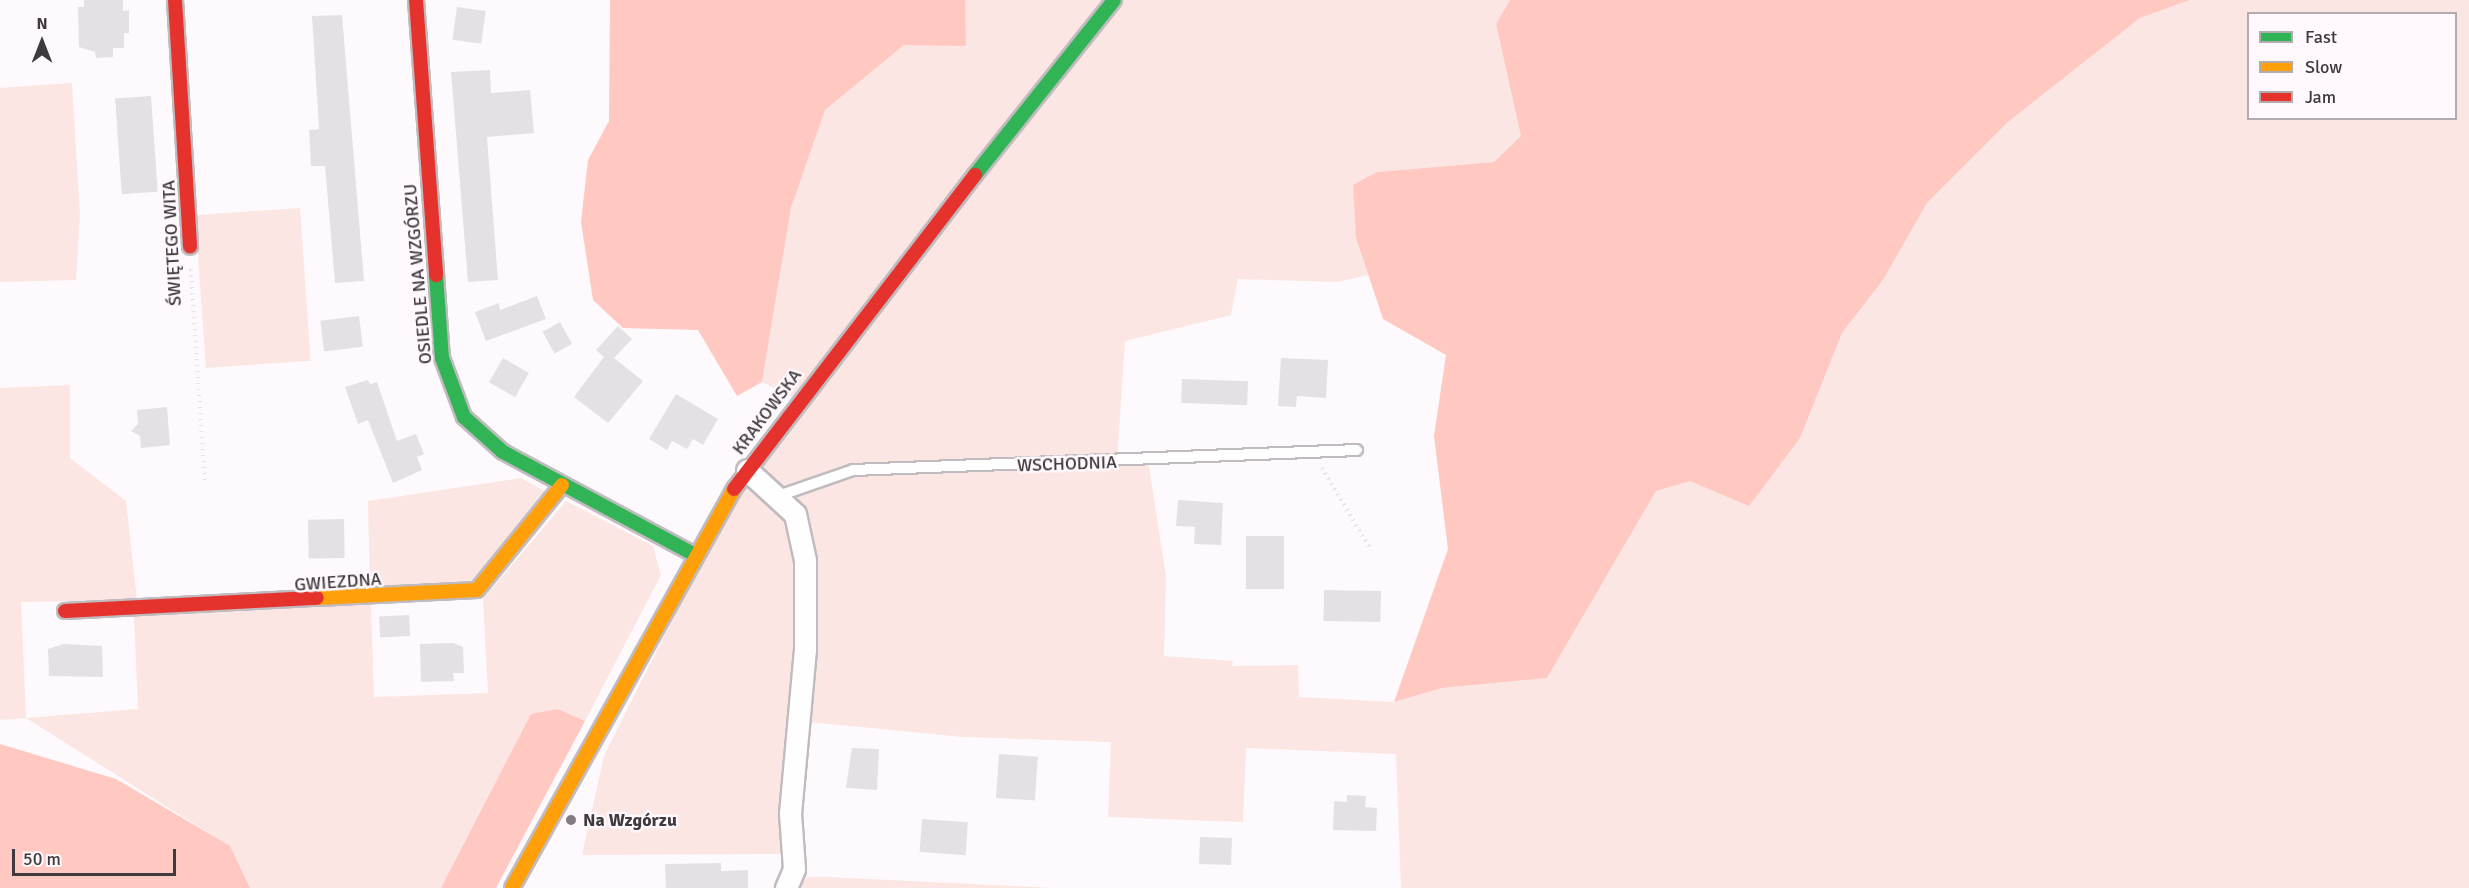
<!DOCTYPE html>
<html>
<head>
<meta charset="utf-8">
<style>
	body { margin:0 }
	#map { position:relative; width:2469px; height:888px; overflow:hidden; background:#fef9fc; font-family:Signika,sans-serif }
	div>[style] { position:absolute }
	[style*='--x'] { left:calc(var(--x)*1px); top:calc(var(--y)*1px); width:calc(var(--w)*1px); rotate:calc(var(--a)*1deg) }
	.green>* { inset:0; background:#fce6e3; transform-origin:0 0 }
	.forest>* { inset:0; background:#ffc8c1 }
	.building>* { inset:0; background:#e4e1e5; transform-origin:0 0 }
	.path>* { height:4px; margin-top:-2px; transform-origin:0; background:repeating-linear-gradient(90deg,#e4e4e4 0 1.5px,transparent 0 6px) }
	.roads { filter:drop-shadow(2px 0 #c0bbbe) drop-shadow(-2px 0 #c0bbbe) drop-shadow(0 2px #c0bbbe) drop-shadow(0 -2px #c0bbbe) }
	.lane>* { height:10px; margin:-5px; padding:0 5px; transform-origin:5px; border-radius:5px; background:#fffeff }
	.street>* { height:21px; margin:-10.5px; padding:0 10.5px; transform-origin:10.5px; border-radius:10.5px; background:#fffeff }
	.fast>* { height:14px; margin:-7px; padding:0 7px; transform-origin:7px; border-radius:7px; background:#30b455 }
	.slow>* { height:14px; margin:-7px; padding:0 7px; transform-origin:7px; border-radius:7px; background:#ff9f0a }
	.jam>* { height:14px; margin:-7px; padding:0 7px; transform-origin:7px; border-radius:7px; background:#e5322d }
	.dots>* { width:16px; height:16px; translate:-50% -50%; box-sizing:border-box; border:3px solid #fff8fd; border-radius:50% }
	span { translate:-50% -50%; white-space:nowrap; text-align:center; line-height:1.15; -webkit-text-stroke:5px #fff8fd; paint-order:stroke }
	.street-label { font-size:18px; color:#3e3a3e }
	.poi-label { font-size:18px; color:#3e3a3e; font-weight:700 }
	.left { translate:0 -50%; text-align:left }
	.legend { position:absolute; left:2247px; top:12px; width:210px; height:108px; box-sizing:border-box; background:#fff8fd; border:2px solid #b2acb1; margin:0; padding:8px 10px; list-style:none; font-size:18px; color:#3e3a3e }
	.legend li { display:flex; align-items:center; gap:12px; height:30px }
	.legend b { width:30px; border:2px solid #b2acb1 }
	.north { position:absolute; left:12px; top:12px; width:60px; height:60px; -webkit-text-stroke:4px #fff8fd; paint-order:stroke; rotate:0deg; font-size:16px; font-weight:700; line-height:24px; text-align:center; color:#3e3a3e }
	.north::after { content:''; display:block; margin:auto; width:21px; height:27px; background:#3e3a3e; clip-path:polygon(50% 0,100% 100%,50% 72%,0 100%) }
	.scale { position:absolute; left:12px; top:849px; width:164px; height:27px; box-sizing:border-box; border:3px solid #3e3a3e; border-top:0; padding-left:8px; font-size:18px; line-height:21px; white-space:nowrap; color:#3e3a3e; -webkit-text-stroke:4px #fff8fd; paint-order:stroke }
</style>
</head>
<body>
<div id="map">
	<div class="green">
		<div style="clip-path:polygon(evenodd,965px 0,1510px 0,1496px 24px,1522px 136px,1494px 162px,1377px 172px,1356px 238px,1368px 275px,1337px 282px,1238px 279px,1231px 315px,1125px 341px,1117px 462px,1148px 460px,1166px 576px,1164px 656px,1233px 661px,1232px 666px,1298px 665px,1299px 697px,1394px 702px,1442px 688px,1547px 678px,1656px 491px,1800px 438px,1842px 333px,1883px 280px,1927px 203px,2008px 122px,2140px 18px,2190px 0,2469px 0,2469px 888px,1401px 888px,1396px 754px,1246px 748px,1243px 822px,1108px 817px,1111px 742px,964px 737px,798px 721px,794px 722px,780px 854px,582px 855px,604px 756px,747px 470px,799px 400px,762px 382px,791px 208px,825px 110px,904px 45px,965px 45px,965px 0,2248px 14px,2456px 14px,2456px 118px,2248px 118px,2248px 14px)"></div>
		<div style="clip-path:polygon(72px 83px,80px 215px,76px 280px,0 282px,0 88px)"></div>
		<div style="left:300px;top:208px;width:153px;height:105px;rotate:86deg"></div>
		<div style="clip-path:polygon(70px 385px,70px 458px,126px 501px,137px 600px,21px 602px,26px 718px,138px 709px,134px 615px,371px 604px,374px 697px,488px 693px,483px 599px,566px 501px,653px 546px,661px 575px,585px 721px,558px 709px,442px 888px,250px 888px,229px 846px,26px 718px,0 720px,0 388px)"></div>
		<div style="clip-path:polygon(521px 478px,548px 493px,478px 580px,370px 591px,368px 501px)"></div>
		<div style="clip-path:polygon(807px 877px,827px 877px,1055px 888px,797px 888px)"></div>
	</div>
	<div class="forest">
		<div style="clip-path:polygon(610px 0,965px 0,966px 46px,904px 45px,825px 110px,791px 208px,762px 382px,737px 396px,698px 330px,623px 328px,593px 300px,581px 222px,588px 160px,609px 121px)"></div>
		<div style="clip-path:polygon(1510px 0,2190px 0,2140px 18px,2008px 122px,1927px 203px,1883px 280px,1842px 333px,1800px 438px,1749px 506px,1690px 481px,1656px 491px,1547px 678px,1442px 688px,1394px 702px,1448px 549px,1434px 436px,1446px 355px,1383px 319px,1356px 238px,1353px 185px,1377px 172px,1494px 162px,1521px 136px,1496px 24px)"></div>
		<div style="clip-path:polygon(558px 709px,585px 721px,496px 888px,441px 888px,531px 714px)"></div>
		<div style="clip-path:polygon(0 744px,116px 779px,230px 846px,250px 888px,0 888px)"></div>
	</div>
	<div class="building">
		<div style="clip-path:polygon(84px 0,123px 0,123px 11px,129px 10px,129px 33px,124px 33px,124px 48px,113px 48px,113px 57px,96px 58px,95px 52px,79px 47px,78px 7px,84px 7px)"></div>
		<div style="left:457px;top:7px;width:29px;height:33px;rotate:8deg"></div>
		<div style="clip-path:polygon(342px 15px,364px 281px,335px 283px,325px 166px,311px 166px,309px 130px,319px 129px,312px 16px)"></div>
		<div style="clip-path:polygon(490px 70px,491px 93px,530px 90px,534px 133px,487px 137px,498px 280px,468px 282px,451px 72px)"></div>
		<div style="left:151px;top:96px;width:96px;height:36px;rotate:86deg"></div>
		<div style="clip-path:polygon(537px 296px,546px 319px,486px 341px,475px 312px,499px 303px,500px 310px)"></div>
		<div style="left:359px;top:316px;width:31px;height:39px;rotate:83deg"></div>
		<div style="left:560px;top:322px;width:25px;height:20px;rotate:61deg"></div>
		<div style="clip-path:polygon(618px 326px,632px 339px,614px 358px,643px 381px,608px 423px,574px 397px,604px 357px,596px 350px)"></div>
		<div style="left:503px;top:358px;width:30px;height:28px;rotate:30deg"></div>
		<div style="clip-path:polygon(1281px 358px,1328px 360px,1326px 398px,1297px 396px,1296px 407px,1278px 406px)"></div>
		<div style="left:1182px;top:379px;width:66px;height:24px;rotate:2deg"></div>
		<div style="clip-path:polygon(368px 380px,370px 384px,377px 382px,397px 441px,416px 434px,424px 454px,417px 457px,422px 470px,393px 483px,368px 420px,358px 424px,345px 387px)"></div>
		<div style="clip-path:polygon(676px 394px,718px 419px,703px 445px,693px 439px,687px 449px,672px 441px,667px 450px,649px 439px)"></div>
		<div style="clip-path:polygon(167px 407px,170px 445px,141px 448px,140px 436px,131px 431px,138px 424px,137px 410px)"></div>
		<div style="clip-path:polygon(1178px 500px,1223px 503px,1221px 545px,1194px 544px,1195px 527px,1176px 526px)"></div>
		<div style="left:344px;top:519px;width:39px;height:36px;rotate:89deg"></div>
		<div style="left:1246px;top:536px;width:38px;height:53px"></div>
		<div style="left:1324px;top:590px;width:57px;height:31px;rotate:1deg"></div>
		<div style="left:409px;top:615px;width:21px;height:30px;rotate:87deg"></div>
		<div style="clip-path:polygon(453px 643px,463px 647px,464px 673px,453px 673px,454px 681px,421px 682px,420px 644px)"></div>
		<div style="clip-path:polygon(64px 644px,102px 646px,103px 677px,49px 676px,48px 649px)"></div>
		<div style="clip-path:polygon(852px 748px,879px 749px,877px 790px,846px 788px)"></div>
		<div style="left:999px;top:754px;width:39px;height:44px;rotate:4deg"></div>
		<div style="clip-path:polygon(1347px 795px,1366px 796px,1365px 807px,1377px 808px,1376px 831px,1333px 830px,1334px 801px,1347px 802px)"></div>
		<div style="left:922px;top:819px;width:46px;height:33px;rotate:4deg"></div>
		<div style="left:1200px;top:837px;width:32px;height:27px;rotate:2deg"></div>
		<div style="clip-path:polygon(721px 863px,721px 871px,748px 870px,748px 888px,666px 888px,665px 864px)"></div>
	</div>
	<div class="path">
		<div style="--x:191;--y:269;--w:216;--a:86.3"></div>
		<div style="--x:1322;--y:468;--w:96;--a:59.1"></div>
	</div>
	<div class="roads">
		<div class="lane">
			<div style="--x:781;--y:495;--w:76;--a:-19.1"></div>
			<div style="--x:853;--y:470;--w:504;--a:-2.27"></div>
		</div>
		<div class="street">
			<div style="--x:747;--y:470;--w:65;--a:42.5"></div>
			<div style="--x:795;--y:514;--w:47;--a:77.7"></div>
			<div style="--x:805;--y:560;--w:89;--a:90"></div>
			<div style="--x:805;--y:649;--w:165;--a:95.2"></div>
			<div style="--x:790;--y:813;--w:56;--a:85.9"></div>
			<div style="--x:794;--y:869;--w:21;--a:113"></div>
		</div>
		<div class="fast">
			<div style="--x:975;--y:175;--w:223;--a:-51.5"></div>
			<div style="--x:436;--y:275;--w:83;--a:85.9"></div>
			<div style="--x:442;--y:358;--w:63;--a:69.6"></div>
			<div style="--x:464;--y:417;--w:52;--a:41.9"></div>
			<div style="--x:503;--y:452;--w:216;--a:28.2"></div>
		</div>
		<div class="slow">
			<div style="--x:317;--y:598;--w:160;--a:-2.9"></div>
			<div style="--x:477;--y:590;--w:135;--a:-51"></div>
			<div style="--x:512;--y:888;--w:457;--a:-60.9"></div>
		</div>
		<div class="jam">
			<div style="--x:175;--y:0;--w:247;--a:86.5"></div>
			<div style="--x:416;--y:0;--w:276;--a:85.8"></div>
			<div style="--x:734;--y:489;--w:396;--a:-52.5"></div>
			<div style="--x:65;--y:611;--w:252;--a:-3"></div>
		</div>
	</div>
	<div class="dots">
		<div style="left:571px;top:820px;background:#817d80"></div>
	</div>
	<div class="street-label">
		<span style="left:172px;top:243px;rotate:-93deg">ŚWIĘTEGO WITA</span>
		<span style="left:418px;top:274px;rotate:-95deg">OSIEDLE NA WZGÓRZU</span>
		<span style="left:767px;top:412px;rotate:-53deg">KRAKOWSKA</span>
		<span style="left:1067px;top:464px;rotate:-2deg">WSCHODNIA</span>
		<span style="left:338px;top:582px;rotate:-4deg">GWIEZDNA</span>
	</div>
	<div class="poi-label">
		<span class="left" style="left:583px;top:820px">Na Wzgórzu</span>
	</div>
	<ul class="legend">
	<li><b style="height:8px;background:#30b455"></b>Fast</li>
	<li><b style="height:8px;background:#ff9f0a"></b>Slow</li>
	<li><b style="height:8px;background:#e5322d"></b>Jam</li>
	</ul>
	<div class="north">N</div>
	<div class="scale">50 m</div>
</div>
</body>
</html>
